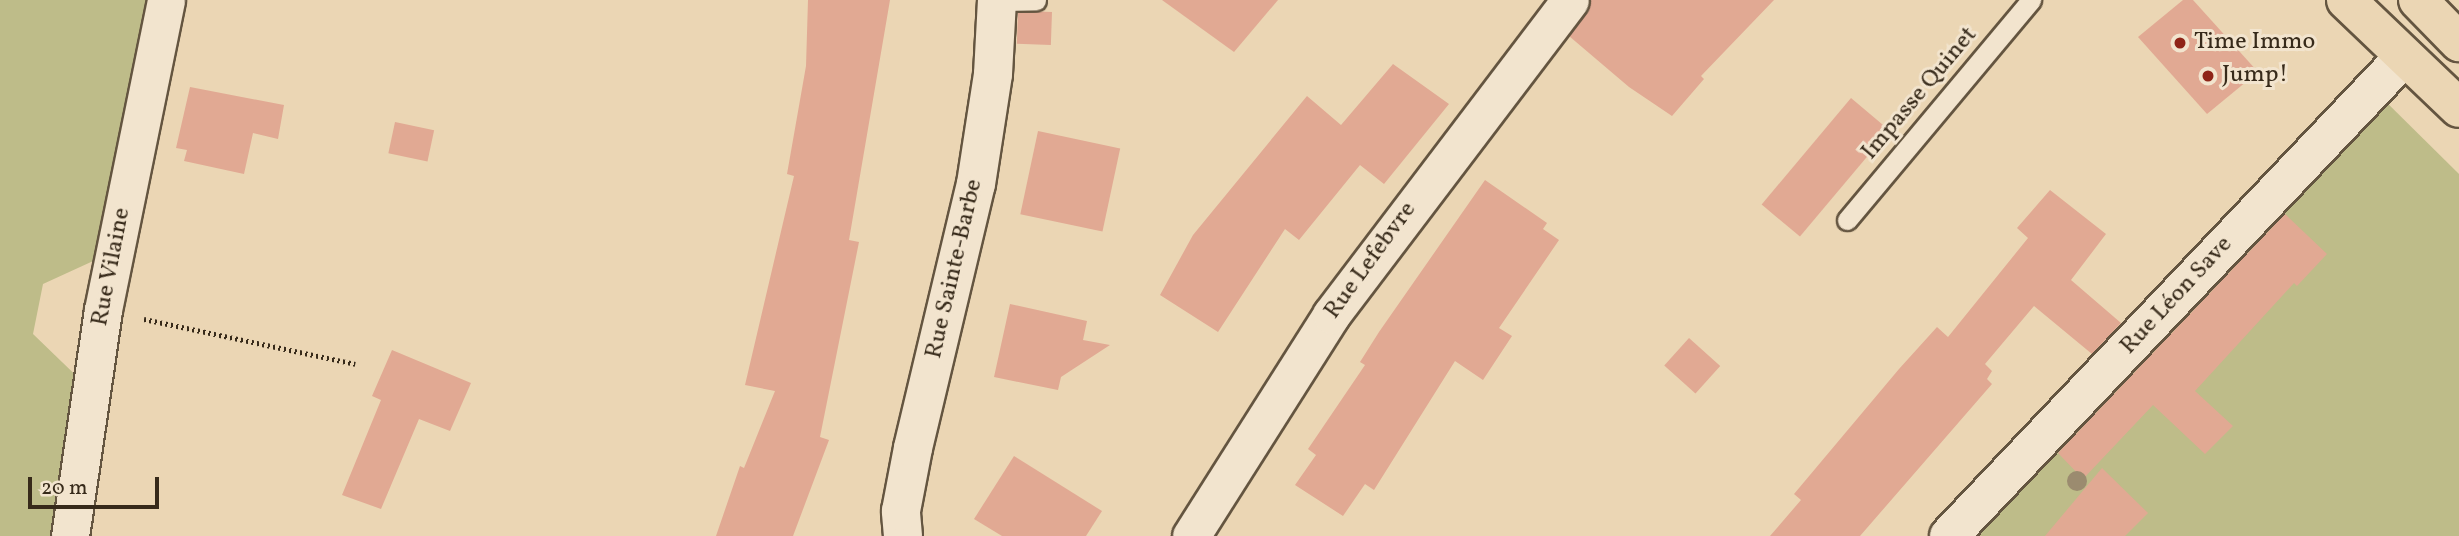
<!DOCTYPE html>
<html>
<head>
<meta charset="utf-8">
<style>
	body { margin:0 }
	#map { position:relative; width:2459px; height:536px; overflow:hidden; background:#ebd6b4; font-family:Vollkorn,serif }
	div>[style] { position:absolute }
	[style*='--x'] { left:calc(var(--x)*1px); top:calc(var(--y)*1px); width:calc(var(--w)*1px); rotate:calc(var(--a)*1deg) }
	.green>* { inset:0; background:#bebc89 }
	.building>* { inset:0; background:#e1a993; transform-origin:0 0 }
	.path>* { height:4.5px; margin-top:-2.25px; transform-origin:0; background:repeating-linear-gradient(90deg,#372a1a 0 2px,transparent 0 5.5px) }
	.roads { filter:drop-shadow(2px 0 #645540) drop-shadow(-2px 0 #645540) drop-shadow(0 2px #645540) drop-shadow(0 -2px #645540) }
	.service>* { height:19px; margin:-9.5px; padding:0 9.5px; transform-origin:9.5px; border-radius:9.5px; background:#f2e4ce }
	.minor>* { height:37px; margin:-18.5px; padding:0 18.5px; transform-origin:18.5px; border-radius:18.5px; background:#f2e4ce }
	.tertiary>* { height:38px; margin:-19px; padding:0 19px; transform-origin:19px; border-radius:19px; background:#f2e4ce }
	.primary>* { height:38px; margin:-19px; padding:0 19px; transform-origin:19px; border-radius:19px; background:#ebd6b4 }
	.trees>* { width:20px; height:20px; margin:-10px; border-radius:50%; background:#9b8b6f }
	.dots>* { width:19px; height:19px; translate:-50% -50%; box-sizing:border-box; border:4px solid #f2e4ce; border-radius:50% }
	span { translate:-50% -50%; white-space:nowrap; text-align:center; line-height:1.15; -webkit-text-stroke:6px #f2e4ce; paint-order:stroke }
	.poi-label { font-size:24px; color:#372a1a }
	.left { translate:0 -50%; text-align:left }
	.street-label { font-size:24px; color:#372a1a }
	.scale { position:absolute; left:28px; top:477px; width:131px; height:32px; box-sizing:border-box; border:4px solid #372a1a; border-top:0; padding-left:9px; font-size:21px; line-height:24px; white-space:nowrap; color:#372a1a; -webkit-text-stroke:5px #f2e4ce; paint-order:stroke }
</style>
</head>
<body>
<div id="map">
	<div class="green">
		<div style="clip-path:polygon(0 0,166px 0,115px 251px,43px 284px,33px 334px,91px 390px,70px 536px,0 536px)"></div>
		<div style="clip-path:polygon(2373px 89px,2459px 174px,2459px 536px,1949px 536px)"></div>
	</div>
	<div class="building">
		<div style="clip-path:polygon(808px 0,890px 0,849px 240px,859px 242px,820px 437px,829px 440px,793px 536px,716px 536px,740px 466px,744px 468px,775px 391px,745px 385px,794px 176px,787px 174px,806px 66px)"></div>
		<div style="clip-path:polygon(1162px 0,1278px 0,1234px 52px)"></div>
		<div style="clip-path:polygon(1591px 0,1774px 0,1701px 76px,1704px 79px,1672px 116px,1629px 87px,1569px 36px)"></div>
		<div style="clip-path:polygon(2183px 0,2193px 0,2258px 72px,2207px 114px,2138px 37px)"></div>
		<div style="left:1052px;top:12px;width:33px;height:34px;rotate:92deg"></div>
		<div style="clip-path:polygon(1393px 64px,1449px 104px,1384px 184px,1360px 165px,1299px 240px,1285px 229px,1218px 332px,1160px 295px,1193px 235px,1307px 96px,1341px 125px)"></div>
		<div style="clip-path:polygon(190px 87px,284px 105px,278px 139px,253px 133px,244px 174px,184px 161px,187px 150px,176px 148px)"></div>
		<div style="left:1851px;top:98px;width:50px;height:139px;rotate:40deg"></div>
		<div style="left:395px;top:122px;width:40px;height:32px;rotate:12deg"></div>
		<div style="left:1038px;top:131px;width:84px;height:85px;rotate:12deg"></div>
		<div style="clip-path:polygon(1485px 180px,1547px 223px,1543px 229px,1559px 240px,1499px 328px,1512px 336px,1483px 380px,1455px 361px,1374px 490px,1365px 484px,1343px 516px,1295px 485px,1316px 455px,1308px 449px,1365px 365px,1360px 362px,1379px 332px)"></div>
		<div style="clip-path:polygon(2050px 190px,2106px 234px,2071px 280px,2121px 323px,2092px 354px,2034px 306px,1985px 364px,1992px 371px,1987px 379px,1992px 384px,1860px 536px,1770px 536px,1801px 500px,1794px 494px,1899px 369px,1937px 327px,1948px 337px,2028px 238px,2017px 228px)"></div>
		<div style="clip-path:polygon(2285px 214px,2327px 254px,2297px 286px,2294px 283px,2195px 391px,2233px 426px,2205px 454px,2153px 405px,2083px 479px,2058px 453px)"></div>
		<div style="clip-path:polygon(1010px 304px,1087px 321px,1083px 340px,1110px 345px,1061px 377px,1058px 390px,994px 377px)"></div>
		<div style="left:1689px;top:338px;width:42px;height:37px;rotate:42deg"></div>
		<div style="clip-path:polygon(392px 350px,471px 383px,450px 431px,419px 419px,381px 509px,342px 495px,381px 400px,372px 396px)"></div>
		<div style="clip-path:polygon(1014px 456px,1102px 511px,1086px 536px,1002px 536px,974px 519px)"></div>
		<div style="clip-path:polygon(2102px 468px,2148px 513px,2125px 536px,2045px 536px)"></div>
	</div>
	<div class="path">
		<div style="--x:144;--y:319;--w:216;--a:12"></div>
	</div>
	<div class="roads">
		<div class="service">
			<div style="--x:997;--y:1;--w:39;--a:-1"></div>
			<div style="--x:1847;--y:220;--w:287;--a:-50.1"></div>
		</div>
		<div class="minor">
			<div style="--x:70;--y:536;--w:228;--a:-81.7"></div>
			<div style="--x:103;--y:310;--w:316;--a:-78.5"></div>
			<div style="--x:1191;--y:536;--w:262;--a:-57.6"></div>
			<div style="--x:1331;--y:315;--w:395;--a:-52.8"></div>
		</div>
		<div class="tertiary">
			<div style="--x:903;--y:536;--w:25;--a:-95"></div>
			<div style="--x:901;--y:511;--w:64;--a:-79.2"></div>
			<div style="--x:913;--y:448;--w:271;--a:-76.6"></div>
			<div style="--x:976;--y:184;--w:111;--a:-81.2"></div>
			<div style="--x:993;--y:74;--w:74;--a:-86.9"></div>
			<div style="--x:1949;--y:536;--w:661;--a:-46.47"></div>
		</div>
		<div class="primary">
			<div style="--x:2346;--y:0;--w:156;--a:43.7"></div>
			<div style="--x:2418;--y:0;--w:59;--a:45.7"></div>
		</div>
	</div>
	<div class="trees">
		<div style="left:2077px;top:481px"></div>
	</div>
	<div class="dots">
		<div style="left:2180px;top:43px;background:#8f2418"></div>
		<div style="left:2208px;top:76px;background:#8f2418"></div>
	</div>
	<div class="poi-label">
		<span class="left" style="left:2194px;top:43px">Time Immo</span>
		<span class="left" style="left:2222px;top:76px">Jump!</span>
	</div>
	<div class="street-label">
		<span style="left:1920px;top:94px;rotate:-50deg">Impasse Quinet</span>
		<span style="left:1371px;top:261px;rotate:-54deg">Rue Lefebvre</span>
		<span style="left:112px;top:267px;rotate:-79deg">Rue Vilaine</span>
		<span style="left:955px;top:269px;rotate:-77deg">Rue Sainte-Barbe</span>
		<span style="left:2177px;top:296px;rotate:-47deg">Rue Léon Save</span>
	</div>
	<div class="scale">20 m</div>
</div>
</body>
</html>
